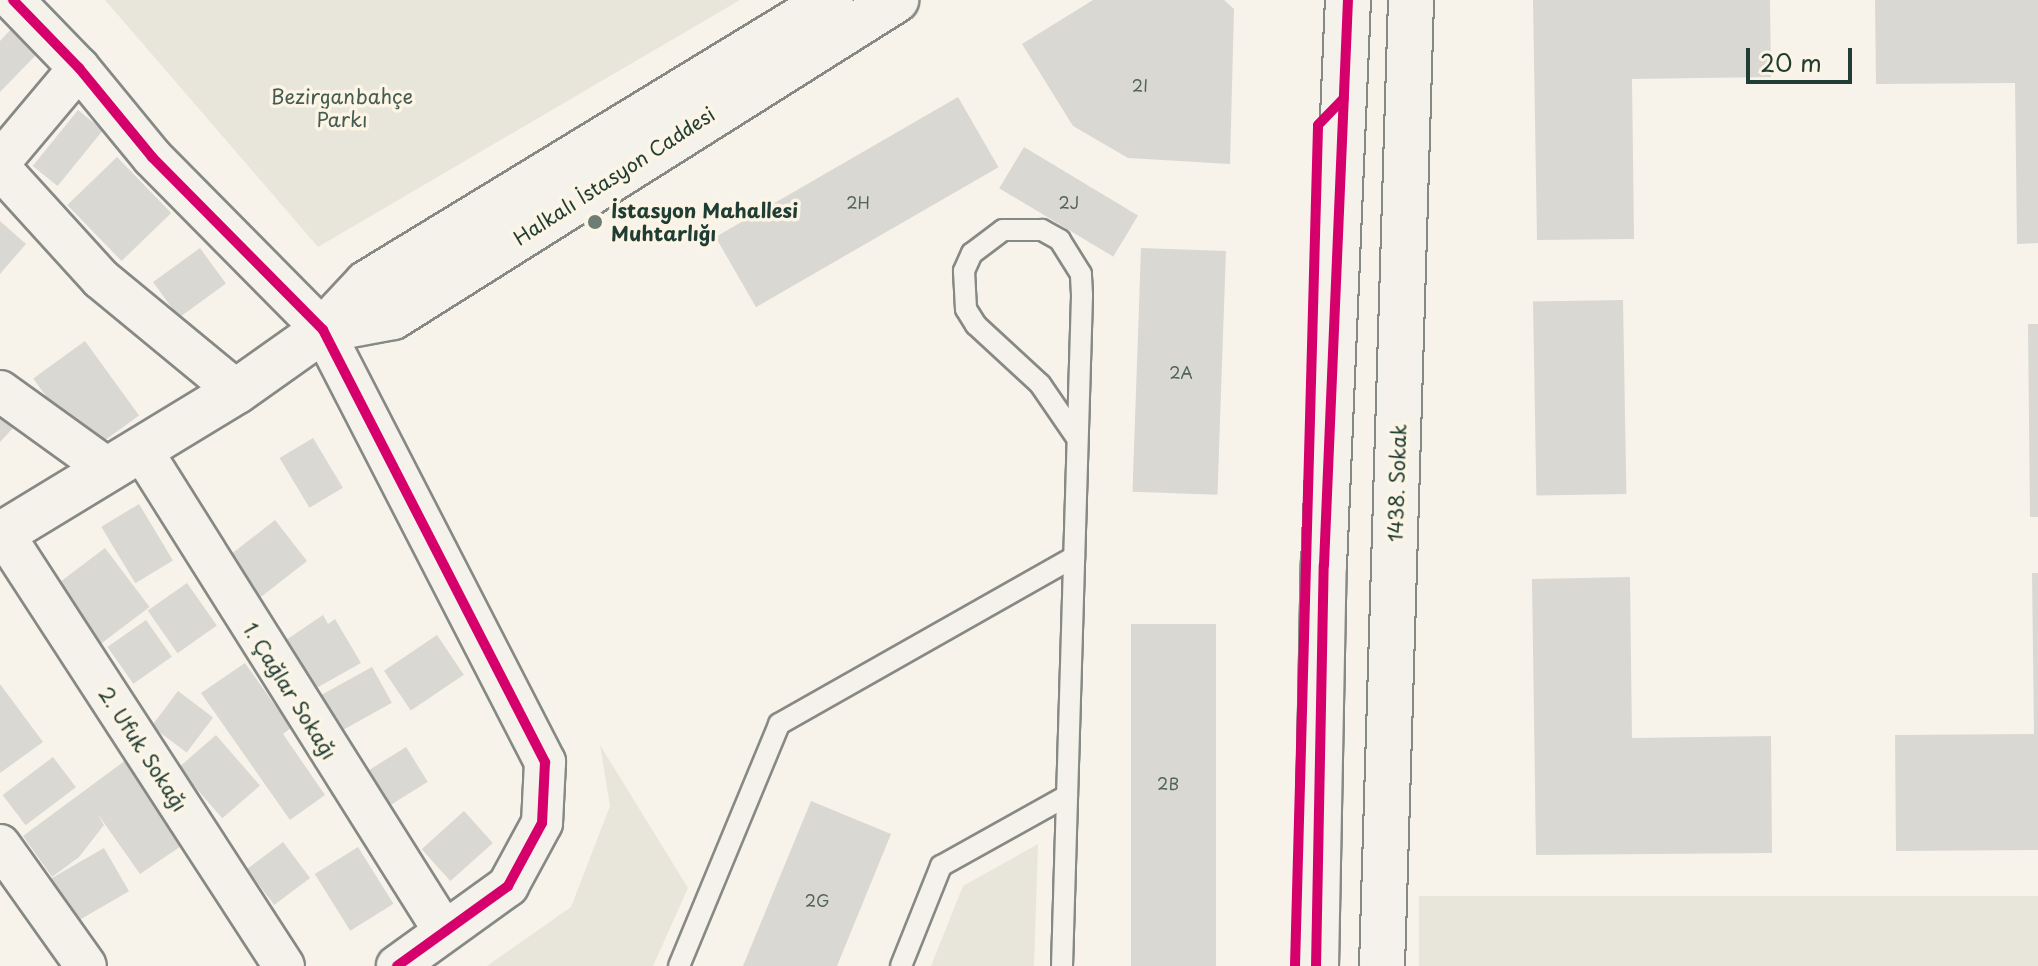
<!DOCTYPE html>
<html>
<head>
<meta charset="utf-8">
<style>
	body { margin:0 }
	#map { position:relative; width:2038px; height:966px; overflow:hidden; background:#f7f3ea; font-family:"Playpen Sans",sans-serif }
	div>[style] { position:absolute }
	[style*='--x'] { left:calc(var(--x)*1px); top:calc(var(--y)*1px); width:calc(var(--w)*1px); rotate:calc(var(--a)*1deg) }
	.green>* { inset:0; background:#e8e5da; transform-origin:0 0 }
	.building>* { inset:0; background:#dad8d2; transform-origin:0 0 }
	.roads { filter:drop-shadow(2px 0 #868984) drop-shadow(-2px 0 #868984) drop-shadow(0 2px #868984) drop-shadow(0 -2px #868984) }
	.lane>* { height:20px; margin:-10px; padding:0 10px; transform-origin:10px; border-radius:10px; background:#f5f2ec }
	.street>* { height:40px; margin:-20px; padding:0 20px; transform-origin:20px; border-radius:20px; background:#f5f2ec }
	.secondary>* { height:44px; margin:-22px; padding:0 22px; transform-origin:22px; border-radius:22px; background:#f5f2ec }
	.cycleway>* { height:10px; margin:-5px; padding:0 5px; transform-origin:5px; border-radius:5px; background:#d6006c }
	.dots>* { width:22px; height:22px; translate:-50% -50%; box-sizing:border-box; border:4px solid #fcf5e5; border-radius:50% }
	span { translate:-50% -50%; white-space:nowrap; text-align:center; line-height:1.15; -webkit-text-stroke:7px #fcf5e5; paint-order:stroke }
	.number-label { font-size:16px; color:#4e645c }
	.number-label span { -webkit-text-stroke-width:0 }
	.park-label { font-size:20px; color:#455c52 }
	.street-label { font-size:20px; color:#1f3d34 }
	.poi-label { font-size:20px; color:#1f3d34; font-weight:700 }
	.left { translate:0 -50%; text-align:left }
	.scale { position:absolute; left:1746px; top:48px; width:106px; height:36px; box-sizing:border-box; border:4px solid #1f3d34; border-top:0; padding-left:10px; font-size:24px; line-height:28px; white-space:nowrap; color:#1f3d34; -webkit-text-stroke:6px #fcf5e5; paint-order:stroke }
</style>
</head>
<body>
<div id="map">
	<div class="green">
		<div style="clip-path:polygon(105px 0,740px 0,318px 247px)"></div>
		<div style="clip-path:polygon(600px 745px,688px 888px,653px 966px,487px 966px,571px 907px,610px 806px)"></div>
		<div style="clip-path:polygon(1038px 844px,1034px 966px,931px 966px,963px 886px)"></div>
		<div style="left:2038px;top:896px;width:70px;height:619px;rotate:90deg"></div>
	</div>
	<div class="building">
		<div style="clip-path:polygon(1093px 0,1224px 0,1234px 9px,1230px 164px,1128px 158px,1073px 126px,1022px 44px)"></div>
		<div style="clip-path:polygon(1533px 0,1770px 0,1771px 77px,1632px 79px,1634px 239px,1537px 240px)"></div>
		<div style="clip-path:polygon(1875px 0,2038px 0,2038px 243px,2017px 244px,2015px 83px,1876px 84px)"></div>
		<div style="clip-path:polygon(12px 28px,38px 53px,0 92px,0 41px)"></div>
		<div style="left:958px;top:97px;width:81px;height:280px;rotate:60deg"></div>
		<div style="left:78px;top:110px;width:32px;height:72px;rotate:39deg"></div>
		<div style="left:1024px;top:147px;width:133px;height:48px;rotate:31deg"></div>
		<div style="left:117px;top:157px;width:78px;height:69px;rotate:46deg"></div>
		<div style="clip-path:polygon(0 221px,26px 244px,0 274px)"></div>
		<div style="left:200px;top:248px;width:44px;height:58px;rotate:54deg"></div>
		<div style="left:1141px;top:248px;width:85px;height:244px;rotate:2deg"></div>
		<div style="left:1623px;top:300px;width:194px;height:90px;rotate:89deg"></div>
		<div style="clip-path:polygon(2028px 324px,2038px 324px,2038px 517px,2030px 517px)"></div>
		<div style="left:85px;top:341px;width:92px;height:64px;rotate:54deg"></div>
		<div style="clip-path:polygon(0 417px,13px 428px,0 442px)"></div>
		<div style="left:313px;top:438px;width:58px;height:39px;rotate:59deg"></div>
		<div style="left:139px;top:504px;width:66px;height:44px;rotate:59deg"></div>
		<div style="left:275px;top:520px;width:52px;height:59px;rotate:52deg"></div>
		<div style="left:105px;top:548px;width:74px;height:70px;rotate:53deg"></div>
		<div style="clip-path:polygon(2032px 573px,2038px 573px,2038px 850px,1896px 851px,1895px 735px,2034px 734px)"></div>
		<div style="clip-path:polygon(1630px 577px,1632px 738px,1771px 736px,1772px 853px,1536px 855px,1532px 579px)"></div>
		<div style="left:187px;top:583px;width:52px;height:48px;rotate:55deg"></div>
		<div style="clip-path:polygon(323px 615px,328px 624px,335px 619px,361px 663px,313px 690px,283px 642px)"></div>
		<div style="left:146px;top:620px;width:45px;height:47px;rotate:55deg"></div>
		<div style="left:1131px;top:624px;width:85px;height:342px"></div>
		<div style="left:437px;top:635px;width:48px;height:64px;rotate:56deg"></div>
		<div style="clip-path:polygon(245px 663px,291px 728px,283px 734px,325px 795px,290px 820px,201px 693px)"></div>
		<div style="left:372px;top:667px;width:41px;height:58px;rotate:61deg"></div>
		<div style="clip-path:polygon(0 684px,43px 742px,0 773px)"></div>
		<div style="left:178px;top:691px;width:44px;height:44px;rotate:37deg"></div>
		<div style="left:216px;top:735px;width:67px;height:50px;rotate:49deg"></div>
		<div style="left:406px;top:747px;width:41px;height:49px;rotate:58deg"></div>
		<div style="left:53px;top:757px;width:38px;height:63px;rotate:53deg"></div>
		<div style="clip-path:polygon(130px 757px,187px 842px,140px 874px,97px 813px,104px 825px,79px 857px,52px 877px,23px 836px)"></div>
		<div style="clip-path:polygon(811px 801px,891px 834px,837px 966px,743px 966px)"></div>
		<div style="left:464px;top:811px;width:43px;height:57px;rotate:48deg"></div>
		<div style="left:283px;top:842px;width:45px;height:45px;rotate:53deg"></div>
		<div style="left:358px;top:847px;width:67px;height:51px;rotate:58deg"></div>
		<div style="left:104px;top:848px;width:50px;height:61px;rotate:60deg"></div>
	</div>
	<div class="roads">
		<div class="lane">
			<div style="--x:679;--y:966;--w:262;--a:-67.5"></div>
			<div style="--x:779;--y:724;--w:339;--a:-29.5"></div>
			<div style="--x:901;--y:966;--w:108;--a:-68.2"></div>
			<div style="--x:941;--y:866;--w:144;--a:-29.1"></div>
			<div style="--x:1062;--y:966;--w:671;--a:-88.29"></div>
			<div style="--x:1082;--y:295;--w:21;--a:-93"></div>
			<div style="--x:1081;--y:274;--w:40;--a:-122"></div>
			<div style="--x:1060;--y:240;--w:21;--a:-151"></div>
			<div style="--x:1042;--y:230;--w:39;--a:180"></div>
			<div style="--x:1003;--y:230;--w:39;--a:143"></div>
			<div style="--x:972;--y:253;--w:20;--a:114"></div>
			<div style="--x:964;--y:271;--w:38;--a:87"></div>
			<div style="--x:966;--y:309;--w:19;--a:58"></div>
			<div style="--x:976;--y:325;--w:87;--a:42.7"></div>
			<div style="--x:1040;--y:384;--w:65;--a:55.6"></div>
		</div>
		<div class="street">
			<div style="--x:13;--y:0;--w:95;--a:45.9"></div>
			<div style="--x:79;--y:68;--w:115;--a:50.6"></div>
			<div style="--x:152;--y:157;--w:243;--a:45.3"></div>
			<div style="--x:323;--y:330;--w:486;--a:62.8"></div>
			<div style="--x:545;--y:762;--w:61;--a:92.8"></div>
			<div style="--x:542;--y:823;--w:72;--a:118.4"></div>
			<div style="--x:508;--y:886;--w:137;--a:144.2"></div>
			<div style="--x:0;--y:162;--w:123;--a:-50"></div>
			<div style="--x:0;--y:168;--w:150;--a:47.7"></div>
			<div style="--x:101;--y:279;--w:176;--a:39.5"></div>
			<div style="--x:0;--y:391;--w:133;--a:35.8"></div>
			<div style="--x:141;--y:449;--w:569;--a:57.85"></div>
			<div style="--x:3;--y:533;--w:516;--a:57.02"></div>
			<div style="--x:0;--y:845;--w:148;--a:54.6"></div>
		</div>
		<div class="secondary">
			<div style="--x:323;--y:330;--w:71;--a:-10.5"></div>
			<div style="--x:393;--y:317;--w:595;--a:-32.22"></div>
			<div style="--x:0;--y:535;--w:277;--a:-31.3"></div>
			<div style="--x:237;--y:391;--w:105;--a:-35.3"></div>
			<div style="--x:323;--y:330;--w:64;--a:-46.9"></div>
			<div style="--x:367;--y:283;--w:543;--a:-31.38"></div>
			<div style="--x:1316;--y:966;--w:401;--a:-88.9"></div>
			<div style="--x:1324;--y:565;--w:566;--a:-87.57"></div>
			<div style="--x:1382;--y:966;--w:966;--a:-88.28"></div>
		</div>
	</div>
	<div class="cycleway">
		<div style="--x:13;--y:0;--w:95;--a:45.9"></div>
		<div style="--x:79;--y:68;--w:115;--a:50.6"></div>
		<div style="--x:152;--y:157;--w:243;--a:45.3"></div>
		<div style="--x:323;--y:330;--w:486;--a:62.8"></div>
		<div style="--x:545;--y:762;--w:61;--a:92.8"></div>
		<div style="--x:542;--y:823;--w:72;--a:118.4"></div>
		<div style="--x:508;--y:886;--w:137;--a:144.2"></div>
		<div style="--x:1295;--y:966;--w:841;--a:-88.43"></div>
		<div style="--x:1318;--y:125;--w:37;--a:-46"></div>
		<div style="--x:1316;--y:966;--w:401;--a:-88.9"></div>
		<div style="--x:1324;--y:565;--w:566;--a:-87.57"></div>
	</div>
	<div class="dots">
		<div style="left:595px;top:222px;background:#6b7d74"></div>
	</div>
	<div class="number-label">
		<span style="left:1140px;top:85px">2I</span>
		<span style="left:858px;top:202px">2H</span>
		<span style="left:1069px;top:202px">2J</span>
		<span style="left:1181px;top:372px">2A</span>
		<span style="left:1168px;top:783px">2B</span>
		<span style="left:817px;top:900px">2G</span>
	</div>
	<div class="park-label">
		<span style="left:342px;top:108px">Bezirganbahçe<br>Parkı</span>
	</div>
	<div class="street-label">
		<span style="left:614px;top:176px;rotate:-33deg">Halkalı İstasyon Caddesi</span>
		<span style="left:1397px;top:483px;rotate:-88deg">1438. Sokak</span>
		<span style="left:290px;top:691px;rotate:58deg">1. Çağlar Sokağı</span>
		<span style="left:143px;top:749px;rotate:57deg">2. Ufuk Sokağı</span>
	</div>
	<div class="poi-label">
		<span class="left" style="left:611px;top:222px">İstasyon Mahallesi<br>Muhtarlığı</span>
	</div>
	<div class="scale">20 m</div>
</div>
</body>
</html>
